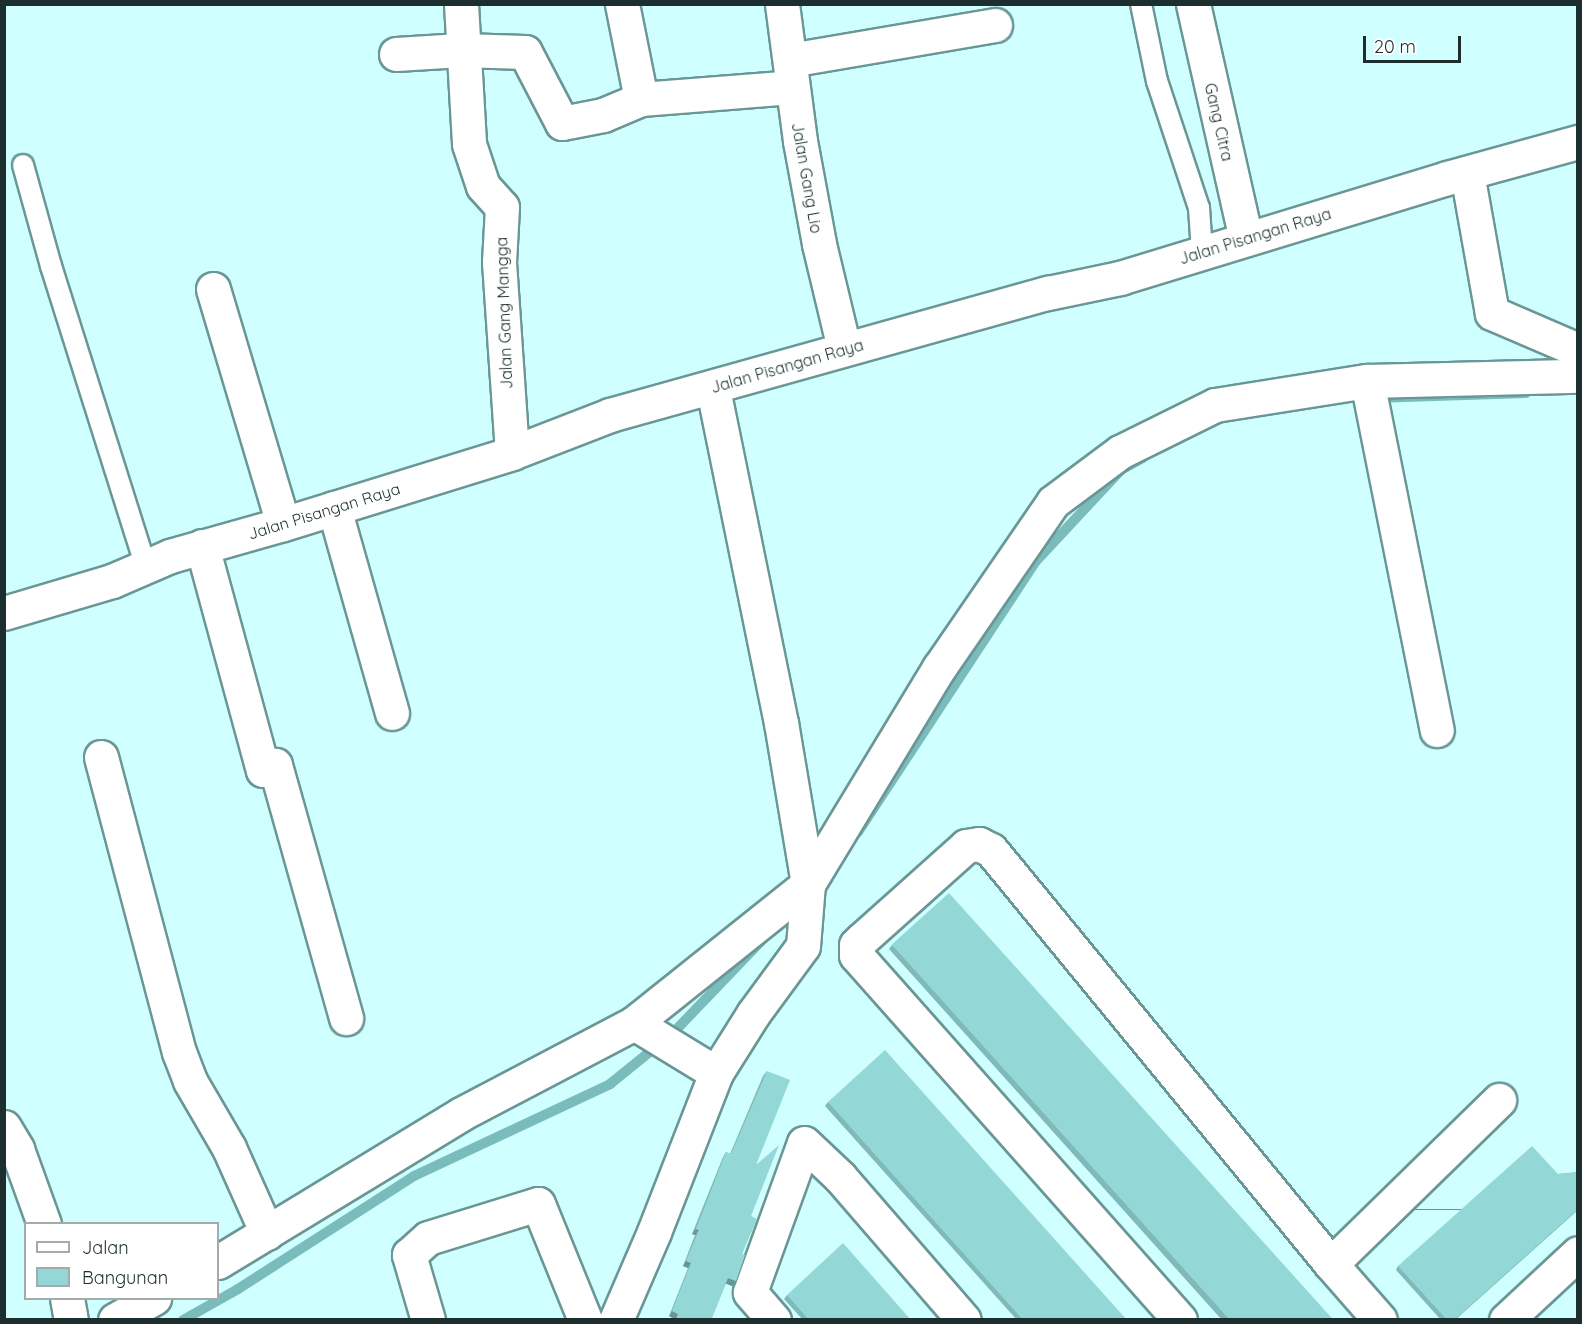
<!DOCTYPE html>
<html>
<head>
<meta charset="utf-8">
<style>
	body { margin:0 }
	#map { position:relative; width:1582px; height:1324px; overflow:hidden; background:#cffffe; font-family:Quicksand,sans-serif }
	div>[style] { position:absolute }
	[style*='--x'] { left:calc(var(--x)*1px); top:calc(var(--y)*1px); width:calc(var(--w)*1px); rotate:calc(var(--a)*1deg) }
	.stream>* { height:10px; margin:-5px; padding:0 5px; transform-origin:5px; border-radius:5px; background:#7abcbc }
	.roads { filter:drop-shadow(2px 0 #6a9796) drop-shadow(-2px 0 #6a9796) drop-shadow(0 2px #6a9796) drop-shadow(0 -2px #6a9796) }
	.lane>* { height:20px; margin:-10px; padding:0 10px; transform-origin:10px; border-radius:10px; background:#fff }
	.street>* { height:33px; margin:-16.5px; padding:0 16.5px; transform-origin:16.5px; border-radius:16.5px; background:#fff }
	.secondary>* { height:33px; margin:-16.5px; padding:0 16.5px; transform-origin:16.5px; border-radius:16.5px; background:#fff }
	.wall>* { inset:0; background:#7fb9b9 }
	.shaded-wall>* { inset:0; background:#689696; transform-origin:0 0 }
	.building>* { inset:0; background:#94d7d7; transform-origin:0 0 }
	span { translate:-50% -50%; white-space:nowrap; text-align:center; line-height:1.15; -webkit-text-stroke:4.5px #fff; paint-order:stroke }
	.street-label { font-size:16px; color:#1c2f2e }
	.frame { position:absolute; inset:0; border:6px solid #1c2f2e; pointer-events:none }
	.legend { position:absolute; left:24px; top:1222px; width:195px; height:78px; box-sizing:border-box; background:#fff; border:2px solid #a4acab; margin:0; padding:8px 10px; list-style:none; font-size:18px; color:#1c2f2e }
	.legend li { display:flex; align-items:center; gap:12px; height:30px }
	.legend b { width:30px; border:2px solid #a4acab }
	.scale { position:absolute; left:1363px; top:36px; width:98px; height:27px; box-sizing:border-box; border:3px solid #1c2f2e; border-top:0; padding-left:8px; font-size:18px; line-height:21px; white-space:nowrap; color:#1c2f2e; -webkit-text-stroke:4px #fff; paint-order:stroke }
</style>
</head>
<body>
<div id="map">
	<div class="stream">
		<div style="--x:1374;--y:398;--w:152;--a:-1.9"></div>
		<div style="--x:858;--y:832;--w:326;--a:-56.7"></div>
		<div style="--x:1037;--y:560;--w:123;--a:-47"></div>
		<div style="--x:1121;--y:470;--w:25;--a:-29"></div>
		<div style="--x:183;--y:1320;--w:63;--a:-29.4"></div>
		<div style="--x:238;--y:1289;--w:209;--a:-32.7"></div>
		<div style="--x:414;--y:1176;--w:217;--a:-25.1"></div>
		<div style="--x:610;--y:1084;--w:81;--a:-39"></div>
		<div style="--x:673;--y:1033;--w:132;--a:-46.2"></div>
	</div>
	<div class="roads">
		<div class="lane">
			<div style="--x:1141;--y:4;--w:79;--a:78.3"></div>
			<div style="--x:1157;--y:81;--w:134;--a:71.7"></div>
			<div style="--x:1199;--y:208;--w:44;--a:86.1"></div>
			<div style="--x:23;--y:165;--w:105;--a:74.5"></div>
			<div style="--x:51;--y:266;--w:313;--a:72.5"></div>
		</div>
		<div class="street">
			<div style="--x:461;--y:4;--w:140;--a:86.7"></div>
			<div style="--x:469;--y:144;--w:44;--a:71.6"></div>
			<div style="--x:483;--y:186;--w:28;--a:48"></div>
			<div style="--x:502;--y:207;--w:55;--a:93.1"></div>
			<div style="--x:499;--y:262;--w:191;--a:86.1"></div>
			<div style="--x:622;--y:4;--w:97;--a:78.7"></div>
			<div style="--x:782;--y:4;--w:138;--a:82.5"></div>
			<div style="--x:800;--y:141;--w:105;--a:79.5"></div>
			<div style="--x:819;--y:244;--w:107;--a:76.5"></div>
			<div style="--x:1193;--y:4;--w:241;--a:77.3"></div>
			<div style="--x:396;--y:54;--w:65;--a:-3.5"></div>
			<div style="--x:461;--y:50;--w:64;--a:1.8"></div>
			<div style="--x:525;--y:52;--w:80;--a:62.5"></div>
			<div style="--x:562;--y:123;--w:42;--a:-11"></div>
			<div style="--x:603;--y:115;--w:41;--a:-22.8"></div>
			<div style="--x:641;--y:99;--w:151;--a:-4.5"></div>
			<div style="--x:790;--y:60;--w:208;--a:-9.7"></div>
			<div style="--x:1467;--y:173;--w:142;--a:79.9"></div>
			<div style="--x:1492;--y:313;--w:94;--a:23.3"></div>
			<div style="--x:213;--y:289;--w:245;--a:73.4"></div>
			<div style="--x:1367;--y:381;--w:356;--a:78.7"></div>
			<div style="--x:334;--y:508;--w:213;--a:74.2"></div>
			<div style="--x:202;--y:546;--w:232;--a:74.8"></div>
			<div style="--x:263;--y:770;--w:13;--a:-23"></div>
			<div style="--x:275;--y:765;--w:263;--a:74.3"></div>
			<div style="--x:101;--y:757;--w:305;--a:75.2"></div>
			<div style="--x:179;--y:1052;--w:31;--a:69"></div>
			<div style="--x:190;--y:1081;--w:78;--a:59.8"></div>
			<div style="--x:229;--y:1148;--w:93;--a:65.9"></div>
			<div style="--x:634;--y:1023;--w:96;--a:31.4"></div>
			<div style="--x:4;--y:1127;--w:26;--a:59"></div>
			<div style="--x:17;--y:1149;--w:80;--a:70.2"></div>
			<div style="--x:218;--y:1262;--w:285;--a:-31.3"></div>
			<div style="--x:461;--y:1114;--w:195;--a:-27.7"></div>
			<div style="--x:634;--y:1023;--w:223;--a:-38.6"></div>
			<div style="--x:808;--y:884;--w:253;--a:-58.8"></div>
			<div style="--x:939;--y:668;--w:201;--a:-55.5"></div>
			<div style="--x:1053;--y:502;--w:84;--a:-36.7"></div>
			<div style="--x:1120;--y:452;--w:106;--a:-26.3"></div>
			<div style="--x:1215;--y:405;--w:154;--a:-9"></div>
			<div style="--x:1367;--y:381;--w:211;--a:-1.4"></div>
			<div style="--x:1331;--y:1264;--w:235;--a:-44.3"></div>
			<div style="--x:67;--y:1298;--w:22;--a:80"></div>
			<div style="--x:115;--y:1320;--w:45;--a:-29.4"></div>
			<div style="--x:428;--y:1320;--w:68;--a:-106.3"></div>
			<div style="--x:409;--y:1255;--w:25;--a:-42"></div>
			<div style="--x:428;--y:1238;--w:115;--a:-17.2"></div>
			<div style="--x:538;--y:1204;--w:125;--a:67.9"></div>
			<div style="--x:616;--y:1320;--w:96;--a:-66.6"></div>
			<div style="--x:654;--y:1232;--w:171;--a:-68.7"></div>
			<div style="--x:716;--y:1073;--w:70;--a:-57.9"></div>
			<div style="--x:753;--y:1014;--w:84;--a:-53.7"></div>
			<div style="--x:803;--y:946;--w:62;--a:-85.4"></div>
			<div style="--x:808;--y:884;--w:163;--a:-99.5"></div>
			<div style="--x:781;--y:723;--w:342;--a:-101.5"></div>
			<div style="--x:774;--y:1320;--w:37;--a:-131"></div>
			<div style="--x:750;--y:1292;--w:158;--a:-70.1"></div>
			<div style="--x:804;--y:1143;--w:50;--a:43.4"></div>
			<div style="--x:840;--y:1177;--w:189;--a:49.1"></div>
			<div style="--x:1180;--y:1320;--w:488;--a:-131.6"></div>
			<div style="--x:856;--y:955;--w:10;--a:-90"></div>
			<div style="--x:856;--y:945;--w:7;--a:-45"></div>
			<div style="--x:861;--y:940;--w:141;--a:-41.8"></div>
			<div style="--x:966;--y:846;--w:13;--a:-9"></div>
			<div style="--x:979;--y:844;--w:13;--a:27"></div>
			<div style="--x:991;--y:850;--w:536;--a:50.61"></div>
			<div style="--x:1331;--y:1264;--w:74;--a:48.8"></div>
			<div style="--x:1506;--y:1320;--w:98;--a:-42.9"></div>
		</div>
		<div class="secondary">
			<div style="--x:4;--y:613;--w:113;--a:-16.5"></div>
			<div style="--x:112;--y:581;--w:63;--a:-23.3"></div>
			<div style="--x:170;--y:556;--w:117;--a:-15.8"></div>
			<div style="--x:283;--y:524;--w:240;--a:-17.2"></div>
			<div style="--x:512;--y:453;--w:105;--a:-21.2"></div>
			<div style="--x:610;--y:415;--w:455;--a:-15.6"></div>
			<div style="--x:1048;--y:293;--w:74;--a:-11.8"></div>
			<div style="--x:1120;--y:278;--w:342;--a:-17"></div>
			<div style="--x:1447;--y:178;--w:136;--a:-15.4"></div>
		</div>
	</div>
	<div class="wall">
		<div style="clip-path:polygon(892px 945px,1332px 1320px,1222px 1320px,889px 949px)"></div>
		<div style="clip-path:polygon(767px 1071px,751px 1216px,736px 1281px,732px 1286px,726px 1283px,711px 1320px,674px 1320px,675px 1319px,669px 1316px,688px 1268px,683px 1266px,695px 1235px,692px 1234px,723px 1157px,726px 1152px,730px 1154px,763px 1076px)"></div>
		<div style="clip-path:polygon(828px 1102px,1127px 1320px,1017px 1320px,825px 1106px)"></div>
		<div style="clip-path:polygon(1578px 1172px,1578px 1210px,1455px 1320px,1441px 1320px,1396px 1270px,1398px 1266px,1558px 1174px)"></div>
		<div style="clip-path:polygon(787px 1295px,911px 1320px,803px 1320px,784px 1299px)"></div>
	</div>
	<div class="shaded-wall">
		<div style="left:1578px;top:1209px;width:1px;height:166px;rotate:90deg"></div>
		<div style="clip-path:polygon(696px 1229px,699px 1230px,695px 1235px,692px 1234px)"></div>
		<div style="clip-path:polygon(686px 1261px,691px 1263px,688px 1268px,683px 1266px)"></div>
		<div style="clip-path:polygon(728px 1278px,736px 1281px,732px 1286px,724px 1283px)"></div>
		<div style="left:672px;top:1311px;width:7px;height:6px;rotate:27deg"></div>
	</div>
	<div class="building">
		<div style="left:949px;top:893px;width:574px;height:77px;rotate:48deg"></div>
		<div style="clip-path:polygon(885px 1050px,1127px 1320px,1023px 1320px,828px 1102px)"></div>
		<div style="clip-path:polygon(767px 1071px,790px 1080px,756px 1165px,779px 1145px,751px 1216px,757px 1219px,742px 1254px,745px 1255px,736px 1281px,728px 1278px,711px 1320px,676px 1320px,678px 1314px,672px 1311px,691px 1263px,686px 1261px,699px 1230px,696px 1229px,726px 1152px,731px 1154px)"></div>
		<div style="clip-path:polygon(1532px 1146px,1558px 1174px,1578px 1172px,1578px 1209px,1454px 1320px,1447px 1320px,1398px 1266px)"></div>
		<div style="clip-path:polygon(843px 1243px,911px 1320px,809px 1320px,787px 1295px)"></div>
	</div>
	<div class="street-label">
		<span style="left:1219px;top:122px;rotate:77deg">Gang Citra</span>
		<span style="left:807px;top:178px;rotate:80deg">Jalan Gang Lio</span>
		<span style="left:1255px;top:236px;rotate:-17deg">Jalan Pisangan Raya</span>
		<span style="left:504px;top:313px;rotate:-92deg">Jalan Gang Mangga</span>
		<span style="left:787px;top:366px;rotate:-16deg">Jalan Pisangan Raya</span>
		<span style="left:324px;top:511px;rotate:-17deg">Jalan Pisangan Raya</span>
	</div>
	<div class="frame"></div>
	<ul class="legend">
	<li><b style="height:8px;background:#fff"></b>Jalan</li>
	<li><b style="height:16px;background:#94d7d7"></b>Bangunan</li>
	</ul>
	<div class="scale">20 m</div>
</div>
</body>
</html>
